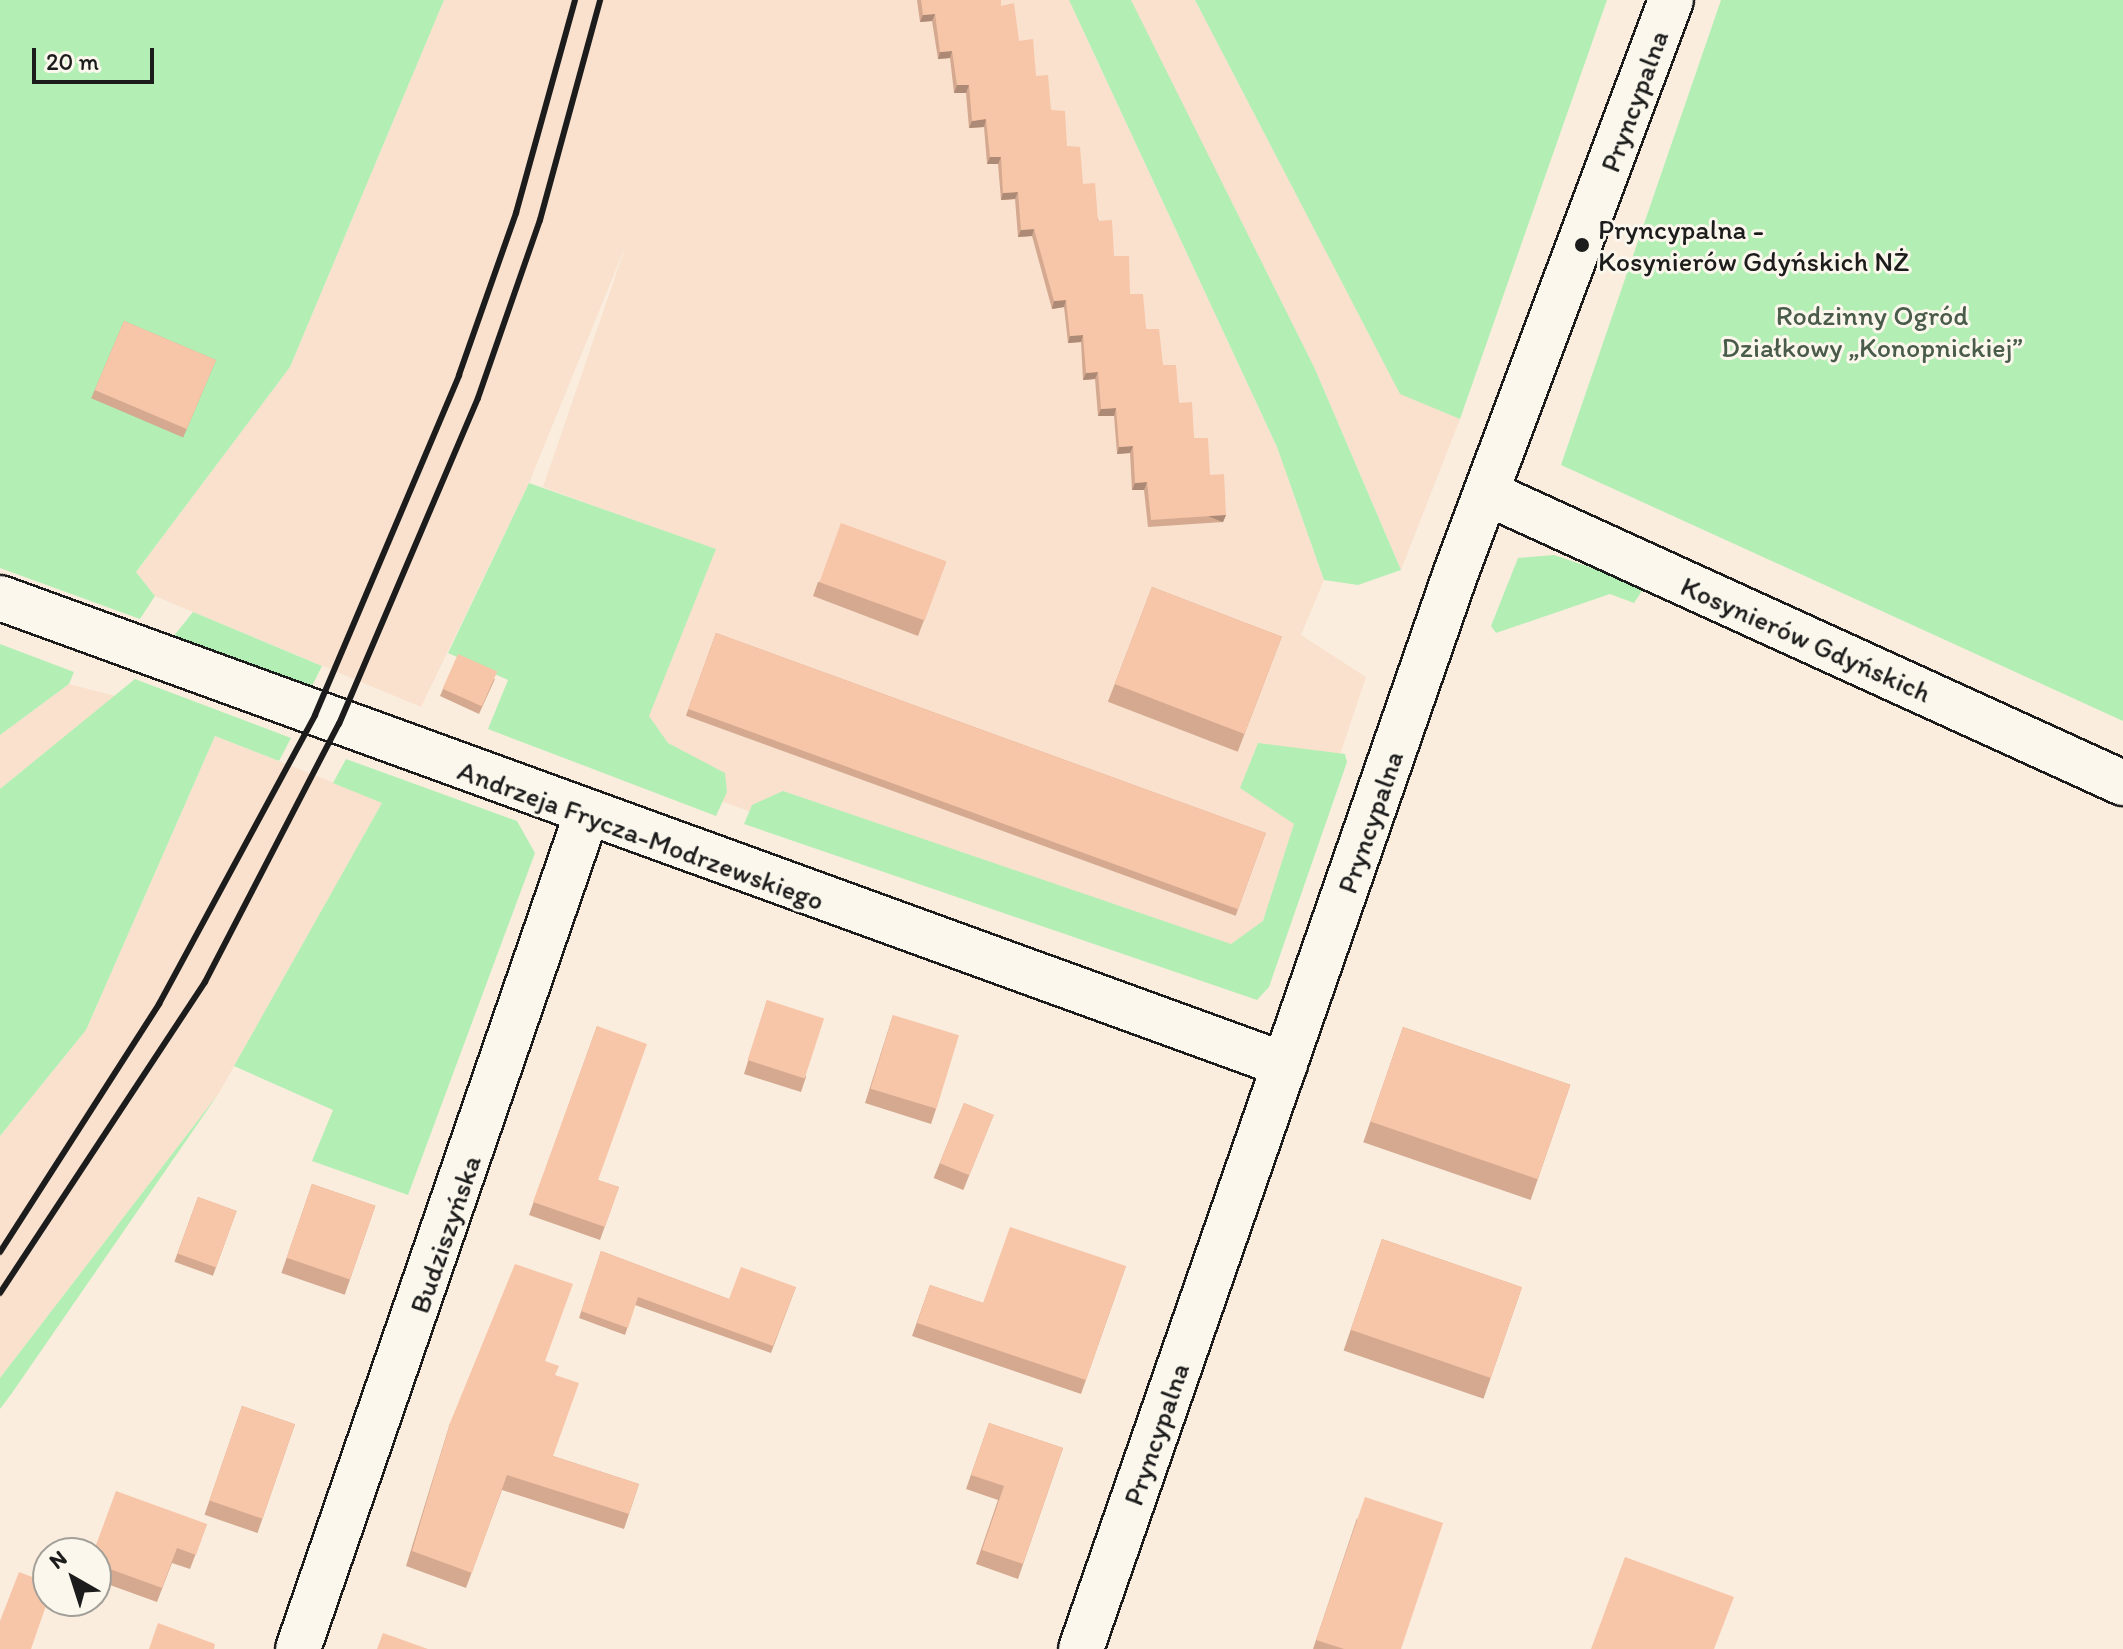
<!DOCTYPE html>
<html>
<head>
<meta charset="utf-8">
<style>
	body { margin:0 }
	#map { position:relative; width:2123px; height:1649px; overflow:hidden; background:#faedde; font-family:Itim,sans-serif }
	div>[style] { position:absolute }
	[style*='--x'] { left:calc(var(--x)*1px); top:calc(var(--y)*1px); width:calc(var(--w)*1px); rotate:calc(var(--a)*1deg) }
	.built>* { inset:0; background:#f9e1ce }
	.green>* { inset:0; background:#b3efb5 }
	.roads { filter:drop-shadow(2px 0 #1c1c1c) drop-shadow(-2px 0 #1c1c1c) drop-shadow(0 2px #1c1c1c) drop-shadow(0 -2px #1c1c1c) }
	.minor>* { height:44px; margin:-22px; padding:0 22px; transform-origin:22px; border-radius:22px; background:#fbf7ec }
	.rail>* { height:6px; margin:-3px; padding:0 3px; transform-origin:3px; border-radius:3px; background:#1c1c1c }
	.wall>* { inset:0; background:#d4a990; transform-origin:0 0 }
	.shaded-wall>* { inset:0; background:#ad8a75; transform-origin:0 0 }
	.building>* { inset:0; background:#f7c5a7; transform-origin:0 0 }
	.dots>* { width:22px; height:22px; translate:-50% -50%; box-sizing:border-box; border:4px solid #fbf7ec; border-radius:50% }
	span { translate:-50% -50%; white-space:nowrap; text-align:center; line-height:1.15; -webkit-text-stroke:6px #fbf7ec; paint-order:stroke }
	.street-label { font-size:28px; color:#1c1c1c }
	.poi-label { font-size:28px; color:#1c1c1c }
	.left { translate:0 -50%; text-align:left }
	.park-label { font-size:28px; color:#495b4a }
	.north { position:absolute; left:32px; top:1537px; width:80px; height:80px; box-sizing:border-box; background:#fbf7ec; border:2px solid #a29f99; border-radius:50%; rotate:321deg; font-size:22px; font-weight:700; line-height:32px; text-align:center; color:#1c1c1c }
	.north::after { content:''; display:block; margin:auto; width:28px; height:36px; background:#1c1c1c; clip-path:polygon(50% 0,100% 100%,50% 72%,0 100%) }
	.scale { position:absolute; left:32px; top:48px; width:122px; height:36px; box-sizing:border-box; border:4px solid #1c1c1c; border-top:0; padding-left:10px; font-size:24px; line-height:28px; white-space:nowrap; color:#1c1c1c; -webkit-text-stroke:6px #fbf7ec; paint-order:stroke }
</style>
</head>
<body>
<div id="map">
	<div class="built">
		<div style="clip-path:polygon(444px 0,1069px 0,1277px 447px,1324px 580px,1301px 635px,1366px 677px,1264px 982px,1247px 994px,628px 767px,715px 550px,543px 487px,626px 245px,529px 483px,421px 707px,155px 596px,136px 572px,290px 367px)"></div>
		<div style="clip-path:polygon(1127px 0,1195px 0,1400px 393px,1460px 419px,1401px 570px,1315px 369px)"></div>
		<div style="clip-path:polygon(69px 684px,115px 696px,0 789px,0 735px)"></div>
		<div style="clip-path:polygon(215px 736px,383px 802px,219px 1093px,0 1378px,0 1136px,86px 1030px)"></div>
	</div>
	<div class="green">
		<div style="clip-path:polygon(0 0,444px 0,290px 367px,136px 572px,155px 596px,140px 619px,0 568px)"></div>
		<div style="clip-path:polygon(1069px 0,1131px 0,1315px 369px,1401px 570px,1358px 585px,1324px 580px,1277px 447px)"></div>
		<div style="clip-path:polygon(1195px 0,1607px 0,1460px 419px,1400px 394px)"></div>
		<div style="clip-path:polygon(1721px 0,2123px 0,2123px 721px,1561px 465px)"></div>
		<div style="clip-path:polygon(529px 483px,716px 549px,649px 716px,668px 743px,725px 773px,727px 792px,716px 816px,488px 729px,508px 680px,448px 653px)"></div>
		<div style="clip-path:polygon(1554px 555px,1645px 586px,1634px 603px,1610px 594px,1496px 633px,1491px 626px,1518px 558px)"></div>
		<div style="clip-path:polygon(193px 612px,322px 666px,310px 690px,173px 637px)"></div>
		<div style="clip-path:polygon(0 644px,74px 672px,69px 684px,0 735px)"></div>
		<div style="clip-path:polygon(135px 679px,291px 738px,279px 761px,215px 736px,86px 1030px,0 1136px,0 789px)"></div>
		<div style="clip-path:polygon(1258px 743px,1345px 754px,1347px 762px,1269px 987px,1257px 1000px,744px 824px,752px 805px,783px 791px,1231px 944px,1263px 921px,1294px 824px,1240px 788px)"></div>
		<div style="clip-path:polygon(346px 759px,517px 821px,535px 853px,408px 1195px,312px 1161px,333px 1110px,234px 1066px,382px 803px,333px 783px)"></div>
		<div style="clip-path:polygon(219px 1093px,12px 1393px,0 1409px,0 1378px)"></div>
	</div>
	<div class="roads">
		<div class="minor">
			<div style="--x:1489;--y:494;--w:697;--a:24.51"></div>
			<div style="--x:0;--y:598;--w:1367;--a:19.97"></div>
			<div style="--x:298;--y:1649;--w:881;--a:-70.93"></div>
			<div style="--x:1081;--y:1649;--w:1137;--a:-70.8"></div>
			<div style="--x:1455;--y:575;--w:614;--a:-69.41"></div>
		</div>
	</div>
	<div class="rail">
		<div style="--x:0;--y:1252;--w:295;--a:-57.3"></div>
		<div style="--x:159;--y:1004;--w:328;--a:-61.6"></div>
		<div style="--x:315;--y:715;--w:369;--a:-67"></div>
		<div style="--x:459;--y:375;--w:172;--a:-70.6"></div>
		<div style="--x:516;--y:213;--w:221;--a:-74.5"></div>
		<div style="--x:0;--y:1293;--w:372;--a:-56.6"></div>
		<div style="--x:205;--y:982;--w:291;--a:-62.6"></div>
		<div style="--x:339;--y:724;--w:354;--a:-66.9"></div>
		<div style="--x:478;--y:398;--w:188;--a:-70.8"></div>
		<div style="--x:540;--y:220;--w:228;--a:-74.7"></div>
	</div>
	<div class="wall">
		<div style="clip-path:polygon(917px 0,1001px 0,1001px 6px,1036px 76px,1114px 256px,1130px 294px,1163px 365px,1194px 438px,1226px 515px,1223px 522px,1148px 527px,1144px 490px,1132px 490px,1130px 453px,1117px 454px,1114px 416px,1098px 416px,1095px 379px,1083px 380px,1081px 342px,1068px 343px,1064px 307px,1052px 309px,1032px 236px,1018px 237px,1015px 199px,1001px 200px,998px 164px,987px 164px,984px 127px,969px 128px,966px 93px,954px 93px,950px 58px,938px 59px,932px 21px,920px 22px)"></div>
		<div style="left:124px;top:321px;width:100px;height:84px;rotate:23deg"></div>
		<div style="clip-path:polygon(946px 562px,918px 636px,813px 596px,818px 582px)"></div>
		<div style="left:1152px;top:587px;width:139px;height:123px;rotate:21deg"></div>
		<div style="left:716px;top:633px;width:585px;height:88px;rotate:20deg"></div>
		<div style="clip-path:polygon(495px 679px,479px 714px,440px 696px,443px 689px)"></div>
		<div style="clip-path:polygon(767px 1000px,806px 1077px,801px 1092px,744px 1074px)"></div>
		<div style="clip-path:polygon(893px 1015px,936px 1109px,931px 1124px,865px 1103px)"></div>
		<div style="clip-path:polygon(597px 1026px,598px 1180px,619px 1187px,600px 1240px,529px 1215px)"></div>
		<div style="left:1403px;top:1027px;width:177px;height:122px;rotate:19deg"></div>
		<div style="left:964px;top:1103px;width:32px;height:81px;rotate:22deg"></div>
		<div style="left:312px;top:1184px;width:67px;height:94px;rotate:19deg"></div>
		<div style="left:198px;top:1197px;width:41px;height:69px;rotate:20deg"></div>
		<div style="left:1382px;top:1239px;width:148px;height:118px;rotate:19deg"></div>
		<div style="clip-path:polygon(601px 1251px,729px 1299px,796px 1287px,771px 1353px,635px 1305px,625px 1335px,579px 1318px)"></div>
		<div style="clip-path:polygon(1126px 1266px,1081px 1394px,912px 1336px,930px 1285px,983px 1303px)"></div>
		<div style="clip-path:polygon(545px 1361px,555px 1375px,553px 1456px,639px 1484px,624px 1529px,502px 1490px,466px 1588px,406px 1566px,450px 1423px)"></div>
		<div style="left:242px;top:1406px;width:56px;height:115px;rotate:19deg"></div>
		<div style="clip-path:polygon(989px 1423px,1063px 1448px,1018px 1579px,976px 1564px,998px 1500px,966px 1489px)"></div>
		<div style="clip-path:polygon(1357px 1518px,1401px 1649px,1313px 1649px)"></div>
		<div style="clip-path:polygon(207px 1524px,190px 1569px,172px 1563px,157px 1602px,96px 1580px,96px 1553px)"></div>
	</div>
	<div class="shaded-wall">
		<div style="clip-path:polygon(935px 14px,932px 21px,920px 22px,923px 15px)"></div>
		<div style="clip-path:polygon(952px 51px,950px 58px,938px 59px,940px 52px)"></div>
		<div style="clip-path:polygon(957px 85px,969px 85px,966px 93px,954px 93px)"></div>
		<div style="clip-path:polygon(986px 119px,984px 127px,969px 128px,972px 121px)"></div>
		<div style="clip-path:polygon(990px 157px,1001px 157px,998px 164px,987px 164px)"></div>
		<div style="clip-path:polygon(1018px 192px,1015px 199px,1001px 200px,1003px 193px)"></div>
		<div style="clip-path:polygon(1034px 229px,1032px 236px,1018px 237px,1021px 230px)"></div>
		<div style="clip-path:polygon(1066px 300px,1064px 307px,1052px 309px,1054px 301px)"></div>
		<div style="clip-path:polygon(1083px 335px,1081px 342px,1068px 343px,1070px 336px)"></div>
		<div style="clip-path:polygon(1098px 372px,1095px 379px,1083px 380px,1086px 373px)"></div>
		<div style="clip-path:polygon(1116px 408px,1114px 416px,1098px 416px,1101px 409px)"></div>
		<div style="clip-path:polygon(1133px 446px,1130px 453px,1117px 454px,1119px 447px)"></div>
		<div style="clip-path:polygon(1147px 482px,1144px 490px,1132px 490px,1135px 483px)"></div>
		<div style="left:1226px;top:515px;width:8px;height:75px;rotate:113deg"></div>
	</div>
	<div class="building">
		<div style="clip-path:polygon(921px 0,1001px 0,1001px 6px,1014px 3px,1019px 41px,1033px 39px,1036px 76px,1048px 75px,1051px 110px,1065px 111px,1067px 146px,1080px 147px,1083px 184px,1095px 183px,1098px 221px,1112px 220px,1114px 256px,1129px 256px,1130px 294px,1143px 294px,1146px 329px,1159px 329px,1163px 365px,1176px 365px,1179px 403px,1192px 402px,1194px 438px,1208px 438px,1210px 475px,1224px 474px,1226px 515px,1151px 520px,1147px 482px,1135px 483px,1133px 446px,1119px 447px,1116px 408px,1101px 409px,1098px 372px,1086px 373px,1083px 335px,1070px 336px,1066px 300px,1054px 301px,1034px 229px,1021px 230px,1018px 192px,1003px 193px,1001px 157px,990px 157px,986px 119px,972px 121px,969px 85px,957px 85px,952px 51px,940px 52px,935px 14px,923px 15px)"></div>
		<div style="left:124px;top:321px;width:100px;height:75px;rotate:23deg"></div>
		<div style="left:841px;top:523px;width:112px;height:63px;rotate:20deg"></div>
		<div style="left:1152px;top:587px;width:139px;height:104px;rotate:21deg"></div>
		<div style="left:716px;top:633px;width:585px;height:81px;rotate:20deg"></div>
		<div style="left:458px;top:654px;width:43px;height:38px;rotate:24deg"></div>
		<div style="left:767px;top:1000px;width:60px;height:63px;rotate:18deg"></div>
		<div style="left:893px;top:1015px;width:69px;height:77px;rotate:17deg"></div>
		<div style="clip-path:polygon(597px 1026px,647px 1044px,598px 1180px,619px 1187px,605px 1227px,533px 1202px)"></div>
		<div style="left:1403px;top:1027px;width:177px;height:100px;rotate:19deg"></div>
		<div style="left:964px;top:1103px;width:32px;height:65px;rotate:22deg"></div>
		<div style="left:312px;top:1184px;width:67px;height:78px;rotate:19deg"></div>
		<div style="left:198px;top:1197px;width:41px;height:60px;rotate:20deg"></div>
		<div style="clip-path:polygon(1010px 1227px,1126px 1266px,1086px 1380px,917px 1323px,930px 1285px,983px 1303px)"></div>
		<div style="left:1382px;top:1239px;width:148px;height:96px;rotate:19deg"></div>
		<div style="clip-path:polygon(601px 1251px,729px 1299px,741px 1267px,796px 1287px,773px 1346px,638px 1297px,628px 1328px,581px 1311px)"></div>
		<div style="clip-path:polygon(515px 1264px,573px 1284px,545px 1361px,559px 1366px,555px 1375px,579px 1383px,553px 1456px,639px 1484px,629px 1514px,507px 1475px,472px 1573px,412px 1551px,450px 1423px)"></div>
		<div style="left:242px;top:1406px;width:56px;height:100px;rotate:19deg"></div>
		<div style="clip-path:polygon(989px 1423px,1063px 1448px,1023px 1564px,982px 1550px,1004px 1486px,971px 1475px)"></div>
		<div style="clip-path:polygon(116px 1491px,207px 1524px,196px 1555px,177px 1548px,162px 1588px,96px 1564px,96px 1553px,93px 1553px)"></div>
		<div style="clip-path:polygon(1365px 1497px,1443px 1523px,1401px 1649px,1344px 1649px,1316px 1640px)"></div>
		<div style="clip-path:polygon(1625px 1557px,1734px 1597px,1714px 1649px,1591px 1649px)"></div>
		<div style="clip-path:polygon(19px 1572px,48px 1583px,48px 1600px,31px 1649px,0 1649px,0 1621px)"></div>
		<div style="clip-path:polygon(158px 1623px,215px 1644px,214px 1649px,149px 1649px)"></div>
		<div style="clip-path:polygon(383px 1633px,428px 1649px,377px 1649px)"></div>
	</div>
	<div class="dots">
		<div style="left:1582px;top:245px;background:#1c1c1c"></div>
	</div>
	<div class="street-label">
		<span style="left:1634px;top:101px;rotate:-70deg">Pryncypalna</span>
		<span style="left:1806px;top:639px;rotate:24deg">Kosynierów Gdyńskich</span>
		<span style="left:1370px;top:822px;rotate:-71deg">Pryncypalna</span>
		<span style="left:641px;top:835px;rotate:20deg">Andrzeja Frycza-Modrzewskiego</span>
		<span style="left:445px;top:1234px;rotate:-71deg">Budziszyńska</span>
		<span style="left:1156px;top:1434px;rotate:-71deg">Pryncypalna</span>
	</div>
	<div class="poi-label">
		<span class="left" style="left:1598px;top:245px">Pryncypalna -<br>Kosynierów Gdyńskich NŻ</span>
	</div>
	<div class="park-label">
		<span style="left:1872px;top:331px">Rodzinny Ogród<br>Działkowy „Konopnickiej”</span>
	</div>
	<div class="north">N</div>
	<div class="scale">20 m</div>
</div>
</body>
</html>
